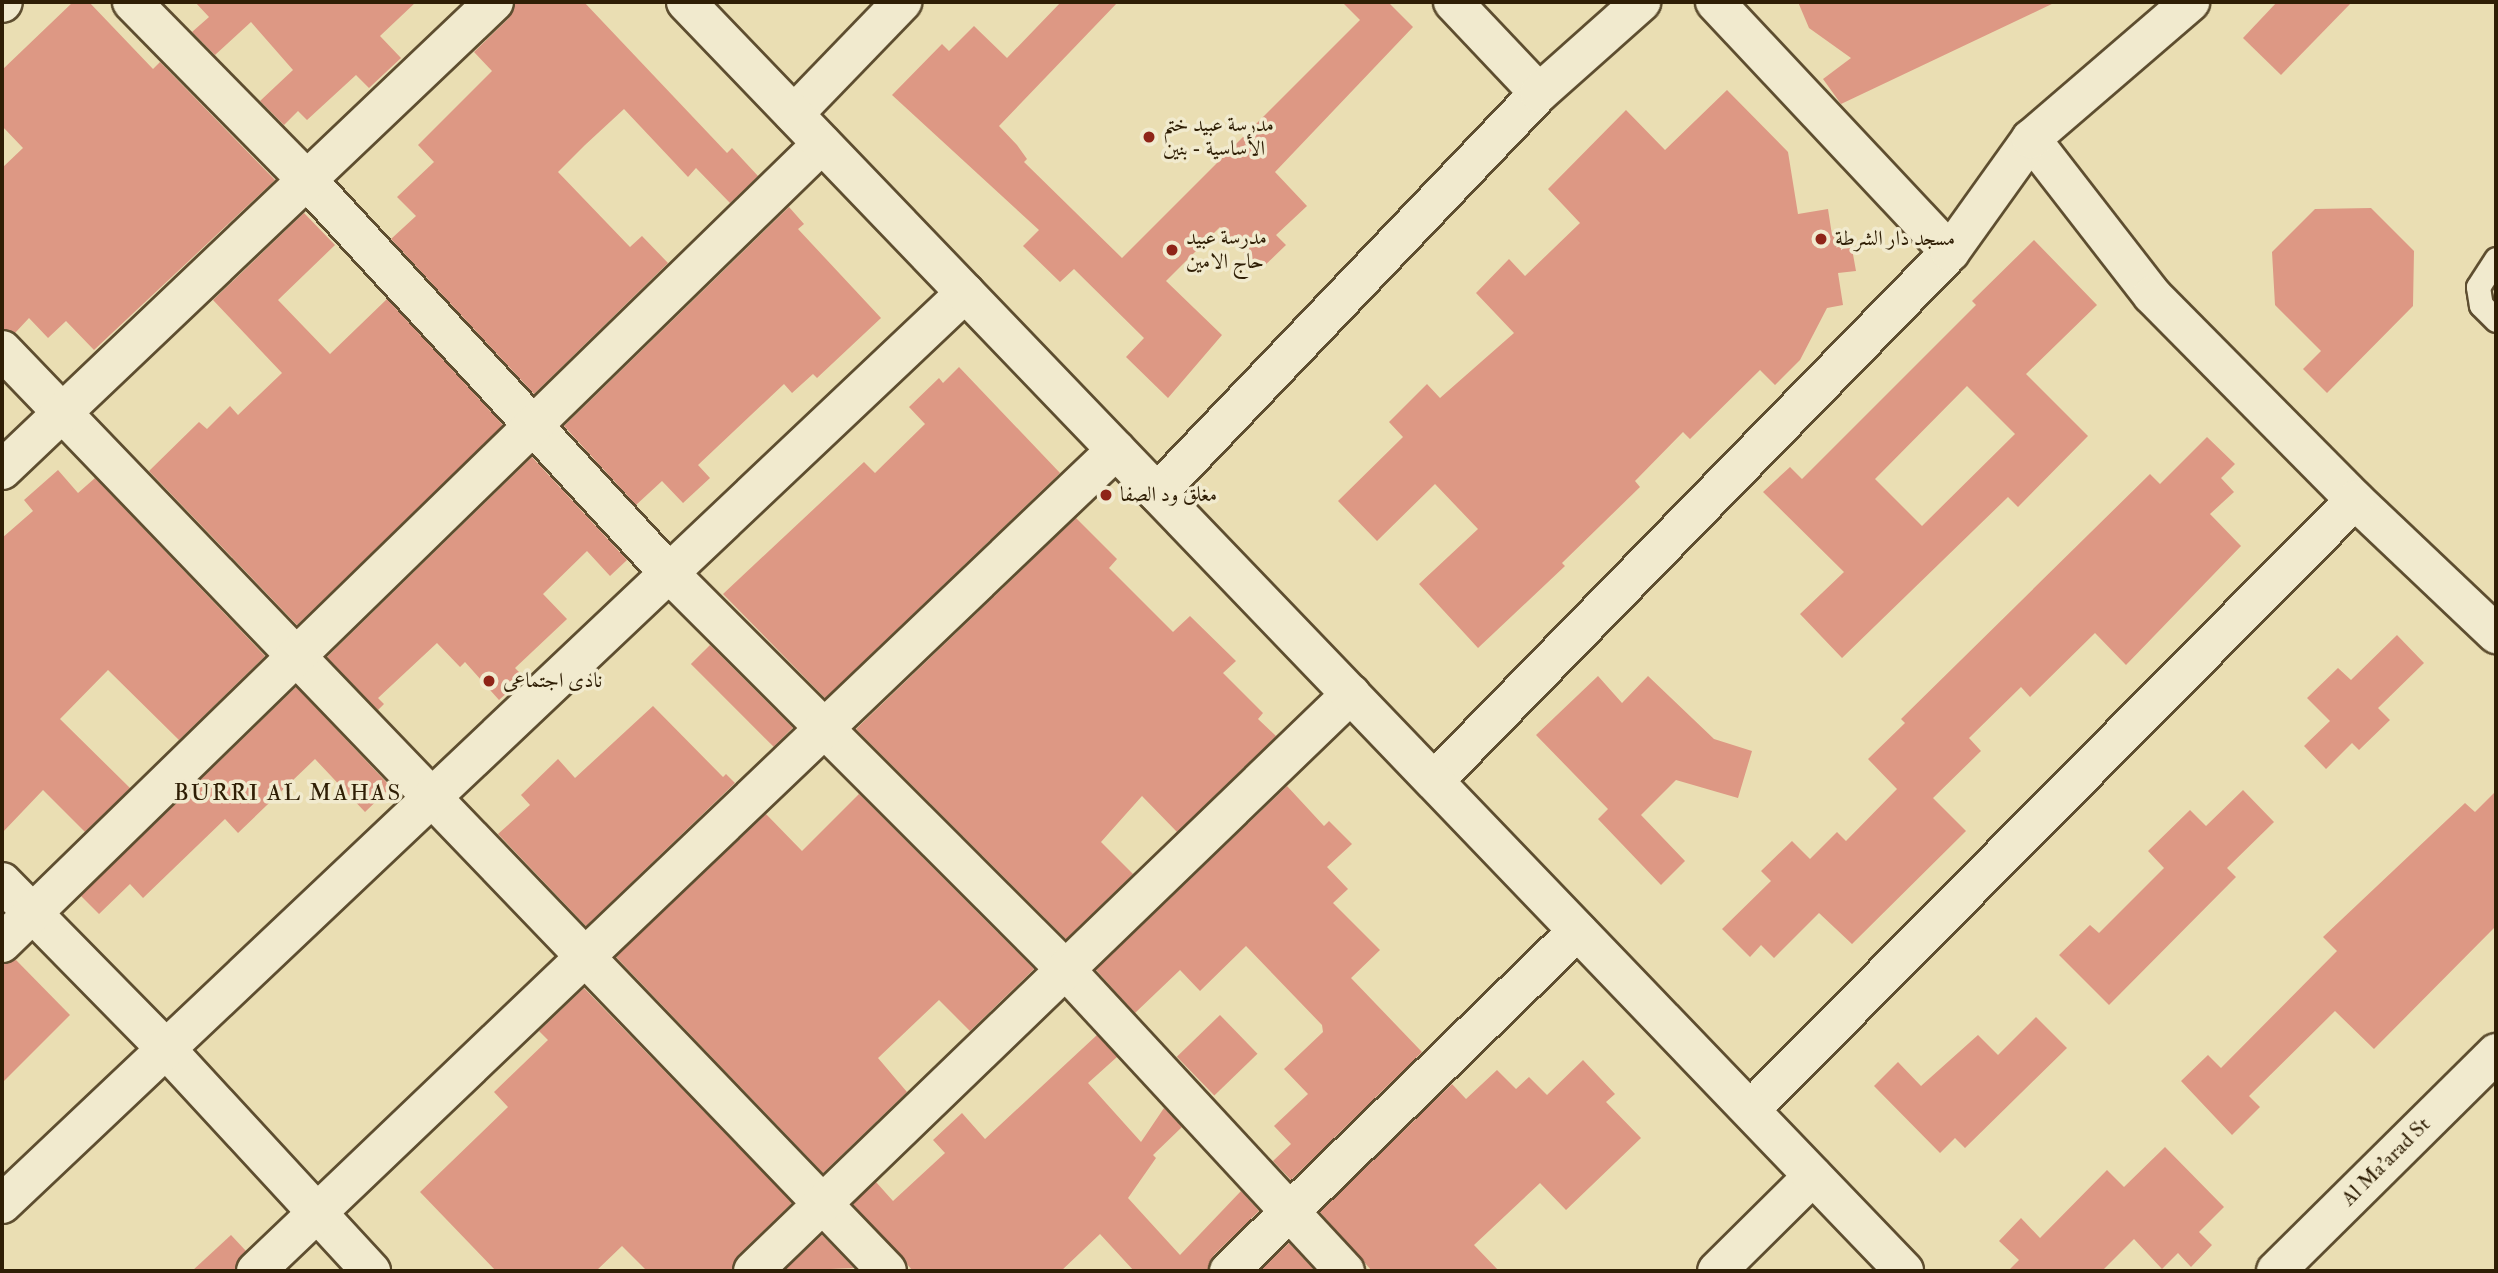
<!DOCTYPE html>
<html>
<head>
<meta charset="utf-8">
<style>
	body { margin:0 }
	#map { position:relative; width:2498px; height:1273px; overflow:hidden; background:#eadeb3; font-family:"IM FELL Double Pica",Amiri,serif }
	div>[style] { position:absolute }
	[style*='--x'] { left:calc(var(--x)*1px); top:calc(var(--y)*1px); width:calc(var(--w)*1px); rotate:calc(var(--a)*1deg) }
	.building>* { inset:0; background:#dd9884; transform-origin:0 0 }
	.roads { filter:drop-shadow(2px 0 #5e4e30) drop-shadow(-2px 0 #5e4e30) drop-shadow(0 2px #5e4e30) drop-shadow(0 -2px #5e4e30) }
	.service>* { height:23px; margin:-11.5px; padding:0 11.5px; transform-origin:11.5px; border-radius:11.5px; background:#f1eace }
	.minor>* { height:38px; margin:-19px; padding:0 19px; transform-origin:19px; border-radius:19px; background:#f1eace }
	.tertiary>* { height:38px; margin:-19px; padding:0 19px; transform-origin:19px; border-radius:19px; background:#f1eace }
	.secondary>* { height:38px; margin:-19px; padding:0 19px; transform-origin:19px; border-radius:19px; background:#f1eace }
	.dots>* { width:19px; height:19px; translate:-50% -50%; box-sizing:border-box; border:4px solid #f1eace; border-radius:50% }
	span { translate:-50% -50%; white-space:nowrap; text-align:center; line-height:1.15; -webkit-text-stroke:7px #f1eace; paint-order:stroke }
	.poi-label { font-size:21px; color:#2f1e05 }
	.left { translate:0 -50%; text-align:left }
	.street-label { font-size:21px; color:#2f1e05 }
	.neighbourhood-label { font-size:23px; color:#2f1e05; letter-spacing:2px }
	.frame { position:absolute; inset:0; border:4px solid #2f1e05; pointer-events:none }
</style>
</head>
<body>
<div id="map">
	<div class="building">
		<div style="clip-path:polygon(73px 2px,89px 2px,153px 69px,160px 62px,275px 180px,94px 350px,66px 321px,48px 338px,29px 318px,15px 333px,2px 329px,2px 168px,23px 148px,2px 126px,2px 70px)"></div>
		<div style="clip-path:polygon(195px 2px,416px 2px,380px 36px,401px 58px,369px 88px,356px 75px,307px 120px,298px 111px,284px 125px,260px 101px,293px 70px,251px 22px,215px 55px,192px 32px,209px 17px)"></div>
		<div style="clip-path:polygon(515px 2px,584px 2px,727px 153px,732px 148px,758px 176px,730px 203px,696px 168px,688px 177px,624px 109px,585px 145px,558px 172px,630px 247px,642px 236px,668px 263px,534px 394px,391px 239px,416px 216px,397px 197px,434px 162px,418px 145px,492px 71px,474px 52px,509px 18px)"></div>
		<div style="clip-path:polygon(1061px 2px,1118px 2px,999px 126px,1017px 145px,1027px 159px,1024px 162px,1122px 258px,1360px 20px,1342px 2px,1388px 2px,1413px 27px,1275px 172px,1307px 206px,1276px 235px,1286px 245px,1260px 270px,1220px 227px,1166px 281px,1222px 335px,1168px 398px,1126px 357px,1144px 338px,1074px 269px,1060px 282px,1023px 246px,1039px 230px,892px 95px,942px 44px,949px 51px,974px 26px,1007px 58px)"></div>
		<div style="clip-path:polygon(1798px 2px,2056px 2px,1841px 104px,1823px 79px,1851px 58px,1809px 28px)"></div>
		<div style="clip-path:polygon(2277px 2px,2352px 2px,2281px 75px,2243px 38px)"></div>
		<div style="clip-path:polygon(1727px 90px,1788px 152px,1798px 214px,1828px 209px,1832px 235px,1849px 232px,1856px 271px,1838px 273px,1843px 305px,1827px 308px,1800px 360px,1775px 385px,1760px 370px,1690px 439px,1683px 432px,1635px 481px,1640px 487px,1562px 563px,1565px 566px,1478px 648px,1419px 584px,1478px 529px,1435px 484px,1377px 541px,1338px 501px,1403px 437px,1389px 422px,1427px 384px,1440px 398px,1514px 333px,1476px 293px,1509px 259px,1525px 276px,1580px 223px,1548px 189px,1626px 110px,1665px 150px)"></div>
		<div style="clip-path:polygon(789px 207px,804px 224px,798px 229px,881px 318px,817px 378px,813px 374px,792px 393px,784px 384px,698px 465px,710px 478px,683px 503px,662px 481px,636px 505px,564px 426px)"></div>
		<div style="clip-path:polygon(2371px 208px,2414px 251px,2413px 306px,2327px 393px,2303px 369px,2321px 351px,2275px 305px,2272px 252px,2315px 209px)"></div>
		<div style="clip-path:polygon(304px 213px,335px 245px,278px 300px,330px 354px,387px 299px,503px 425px,297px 625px,149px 471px,199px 422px,207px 429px,230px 406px,238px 415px,282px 373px,213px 300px)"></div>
		<div style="clip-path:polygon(evenodd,2034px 240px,2097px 305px,2026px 374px,2088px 436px,2018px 507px,2008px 497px,1842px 658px,1800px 614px,1844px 572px,1763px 492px,1790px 467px,1802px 479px,1976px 305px,1972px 301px,2034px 240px,1967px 386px,2015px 434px,1922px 526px,1875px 479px,1967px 386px)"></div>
		<div style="clip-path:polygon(959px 367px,1060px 473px,825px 698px,723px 594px,864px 462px,875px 473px,925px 424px,909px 407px,939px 378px,943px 383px)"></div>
		<div style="clip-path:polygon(2207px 437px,2235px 464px,2221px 478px,2234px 492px,2210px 514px,2241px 546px,2126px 665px,2095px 633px,2030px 697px,2021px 687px,1969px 738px,1981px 751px,1933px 798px,1966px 831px,1852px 944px,1819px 913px,1774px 958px,1761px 945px,1750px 957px,1722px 929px,1771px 881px,1761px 871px,1792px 841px,1810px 859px,1837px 832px,1846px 841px,1897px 789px,1868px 759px,1905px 723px,1901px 719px,2150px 474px,2160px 484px)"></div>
		<div style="clip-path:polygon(532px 457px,627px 560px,610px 576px,587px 551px,543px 594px,567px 619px,515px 668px,524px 677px,499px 700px,465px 662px,460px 667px,437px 643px,378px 698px,384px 704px,378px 710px,327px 657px)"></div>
		<div style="clip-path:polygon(58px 470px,78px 493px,95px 478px,265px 656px,179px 740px,108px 670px,60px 719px,130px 788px,85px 832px,43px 790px,2px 833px,2px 538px,33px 511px,24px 500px)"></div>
		<div style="clip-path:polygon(1076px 518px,1117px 559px,1109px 568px,1173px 632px,1190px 616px,1236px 661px,1223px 673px,1263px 713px,1258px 719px,1276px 736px,1177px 832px,1142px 796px,1101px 842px,1133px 874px,1066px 939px,856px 729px)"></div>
		<div style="clip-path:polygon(2397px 635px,2424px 663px,2378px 708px,2390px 720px,2359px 750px,2352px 743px,2326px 769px,2304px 746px,2330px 721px,2307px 698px,2338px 668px,2351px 680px)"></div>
		<div style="left:710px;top:645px;width:117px;height:27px;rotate:45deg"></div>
		<div style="clip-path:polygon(1598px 676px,1622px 703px,1648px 676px,1714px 739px,1752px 751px,1738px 798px,1676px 780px,1641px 815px,1685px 861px,1661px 885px,1598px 819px,1608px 809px,1536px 735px)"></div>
		<div style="clip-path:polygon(296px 687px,391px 787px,365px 812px,315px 759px,238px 833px,225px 819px,143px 898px,130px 884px,99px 914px,81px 896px)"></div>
		<div style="clip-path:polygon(653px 706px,723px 777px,726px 774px,735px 783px,586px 926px,498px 834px,530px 805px,521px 795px,558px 759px,575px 778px)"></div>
		<div style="clip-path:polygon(1287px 786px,1324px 826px,1329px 821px,1352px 844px,1327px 867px,1348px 889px,1333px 903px,1380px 950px,1351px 978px,1422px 1052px,1291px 1180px,1273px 1161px,1291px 1144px,1274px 1126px,1308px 1094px,1284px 1069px,1323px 1032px,1322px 1025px,1246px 946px,1200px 991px,1180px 970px,1135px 1013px,1096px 970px)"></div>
		<div style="clip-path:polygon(2243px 790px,2274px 822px,2227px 868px,2236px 877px,2109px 1005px,2059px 955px,2090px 925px,2099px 933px,2164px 868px,2148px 851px,2190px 810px,2206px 826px)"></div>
		<div style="clip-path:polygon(2496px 791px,2496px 926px,2374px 1049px,2335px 1011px,2249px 1096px,2260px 1107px,2232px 1135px,2181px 1081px,2208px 1055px,2221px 1068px,2337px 951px,2323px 937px,2465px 803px,2475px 812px)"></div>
		<div style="clip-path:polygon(859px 794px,1034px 969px,970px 1031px,939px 1000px,878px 1058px,907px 1092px,823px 1173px,616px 957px,766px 814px,802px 851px)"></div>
		<div style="clip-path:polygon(16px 960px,70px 1015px,2px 1083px,2px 964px)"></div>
		<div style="clip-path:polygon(584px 988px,792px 1203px,738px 1255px,732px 1271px,647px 1271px,622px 1246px,596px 1271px,496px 1271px,420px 1192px,508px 1107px,494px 1092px,548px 1040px,539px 1031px)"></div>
		<div style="left:1220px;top:1015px;width:54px;height:60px;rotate:46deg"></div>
		<div style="clip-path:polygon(2036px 1017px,2067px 1048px,1965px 1148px,1955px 1138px,1940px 1153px,1874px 1086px,1898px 1062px,1921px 1086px,1978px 1035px,1998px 1055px)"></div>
		<div style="clip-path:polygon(1097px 1035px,1117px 1057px,1088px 1083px,1141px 1142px,1164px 1108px,1182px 1127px,1153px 1155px,1156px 1158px,1128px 1198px,1180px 1255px,1241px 1191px,1259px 1211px,1214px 1255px,1208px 1271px,1134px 1271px,1100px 1234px,1061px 1271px,913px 1271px,853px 1204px,876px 1182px,893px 1201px,945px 1153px,933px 1140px,962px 1113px,985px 1139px)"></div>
		<div style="clip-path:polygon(1583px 1060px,1615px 1094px,1606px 1102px,1641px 1138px,1566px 1210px,1540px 1183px,1474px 1245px,1499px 1271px,1372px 1271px,1320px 1212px,1452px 1084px,1466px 1099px,1497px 1070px,1516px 1089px,1529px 1077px,1547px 1095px)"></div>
		<div style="clip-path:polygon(2165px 1147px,2224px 1207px,2199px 1232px,2212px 1245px,2191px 1267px,2178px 1253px,2162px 1269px,2134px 1239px,2102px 1271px,2008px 1271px,2019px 1260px,1999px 1241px,2021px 1218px,2040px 1238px,2107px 1170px,2124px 1187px)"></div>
		<div style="clip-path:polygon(231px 1235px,246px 1251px,235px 1271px,192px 1271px)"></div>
		<div style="clip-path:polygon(822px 1235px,854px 1268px,784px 1271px)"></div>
		<div style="clip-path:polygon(1289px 1243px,1315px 1271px,1260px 1271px)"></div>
	</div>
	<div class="roads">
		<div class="service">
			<div style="--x:2496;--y:259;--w:33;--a:123"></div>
			<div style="--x:2478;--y:287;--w:18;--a:81"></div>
			<div style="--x:2481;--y:305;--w:21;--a:45"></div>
		</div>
		<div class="minor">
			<div style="--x:132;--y:2;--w:250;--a:45.5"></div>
			<div style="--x:307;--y:180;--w:534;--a:47.35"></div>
			<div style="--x:669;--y:573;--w:560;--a:45"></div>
			<div style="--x:1065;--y:969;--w:412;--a:47.2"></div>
			<div style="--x:1453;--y:2;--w:125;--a:46.6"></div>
			<div style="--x:1715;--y:2;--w:343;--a:46.8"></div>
			<div style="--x:2;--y:3;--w:1;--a:-45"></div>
			<div style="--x:794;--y:114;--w:156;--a:-46"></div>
			<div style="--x:2031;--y:139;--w:197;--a:52.2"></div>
			<div style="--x:2152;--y:295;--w:289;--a:45.3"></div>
			<div style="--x:2355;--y:500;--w:195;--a:43.5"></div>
			<div style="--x:2;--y:350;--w:1277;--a:46.14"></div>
			<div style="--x:2;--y:470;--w:679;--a:-43.57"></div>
			<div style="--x:1157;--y:493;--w:553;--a:-46.32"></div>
			<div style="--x:1539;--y:93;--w:137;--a:-41.7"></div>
			<div style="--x:1434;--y:781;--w:739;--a:-45.71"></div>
			<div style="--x:1950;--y:252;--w:139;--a:-54.4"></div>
			<div style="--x:2031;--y:139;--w:210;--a:-40.7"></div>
			<div style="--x:2;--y:882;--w:233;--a:45.5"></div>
			<div style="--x:165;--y:1048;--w:304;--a:47.3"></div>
			<div style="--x:2;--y:943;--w:1145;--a:-44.26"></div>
			<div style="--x:1750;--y:1110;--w:859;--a:-45.24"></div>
			<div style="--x:2;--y:1204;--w:1326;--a:-43.41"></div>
			<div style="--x:256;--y:1271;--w:1189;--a:-43.67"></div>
			<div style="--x:753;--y:1271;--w:831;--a:-43.98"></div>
			<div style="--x:1229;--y:1271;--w:487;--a:-44.3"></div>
			<div style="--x:1717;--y:1271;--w:135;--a:-44.7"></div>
		</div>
		<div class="tertiary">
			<div style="--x:686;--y:2;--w:1759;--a:46.17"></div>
		</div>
		<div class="secondary">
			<div style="--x:2276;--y:1271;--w:310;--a:-44.7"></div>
		</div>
	</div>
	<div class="dots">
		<div style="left:1149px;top:137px;background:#8f2418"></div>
		<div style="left:1821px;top:239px;background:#8f2418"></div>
		<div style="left:1172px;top:250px;background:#8f2418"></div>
		<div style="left:1106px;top:495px;background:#8f2418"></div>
		<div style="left:489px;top:681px;background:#8f2418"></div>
	</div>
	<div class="poi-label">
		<span class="left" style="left:1163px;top:137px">مدرسة عبيد ختم<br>الأساسية - بنين</span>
		<span class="left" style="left:1186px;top:250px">مدرسة عبيد<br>حاج الامين</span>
		<span class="left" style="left:1835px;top:239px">مسجد دار الشرطة</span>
		<span class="left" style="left:1120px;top:495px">مغلق ود الصفا</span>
		<span class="left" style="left:503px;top:681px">نادى اجتماعى</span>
	</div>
	<div class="street-label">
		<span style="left:2386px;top:1162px;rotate:-45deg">Al Ma'arad St</span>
	</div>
	<div class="neighbourhood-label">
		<span style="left:288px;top:793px">BURRI AL MAHAS</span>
	</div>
	<div class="frame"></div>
</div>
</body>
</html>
